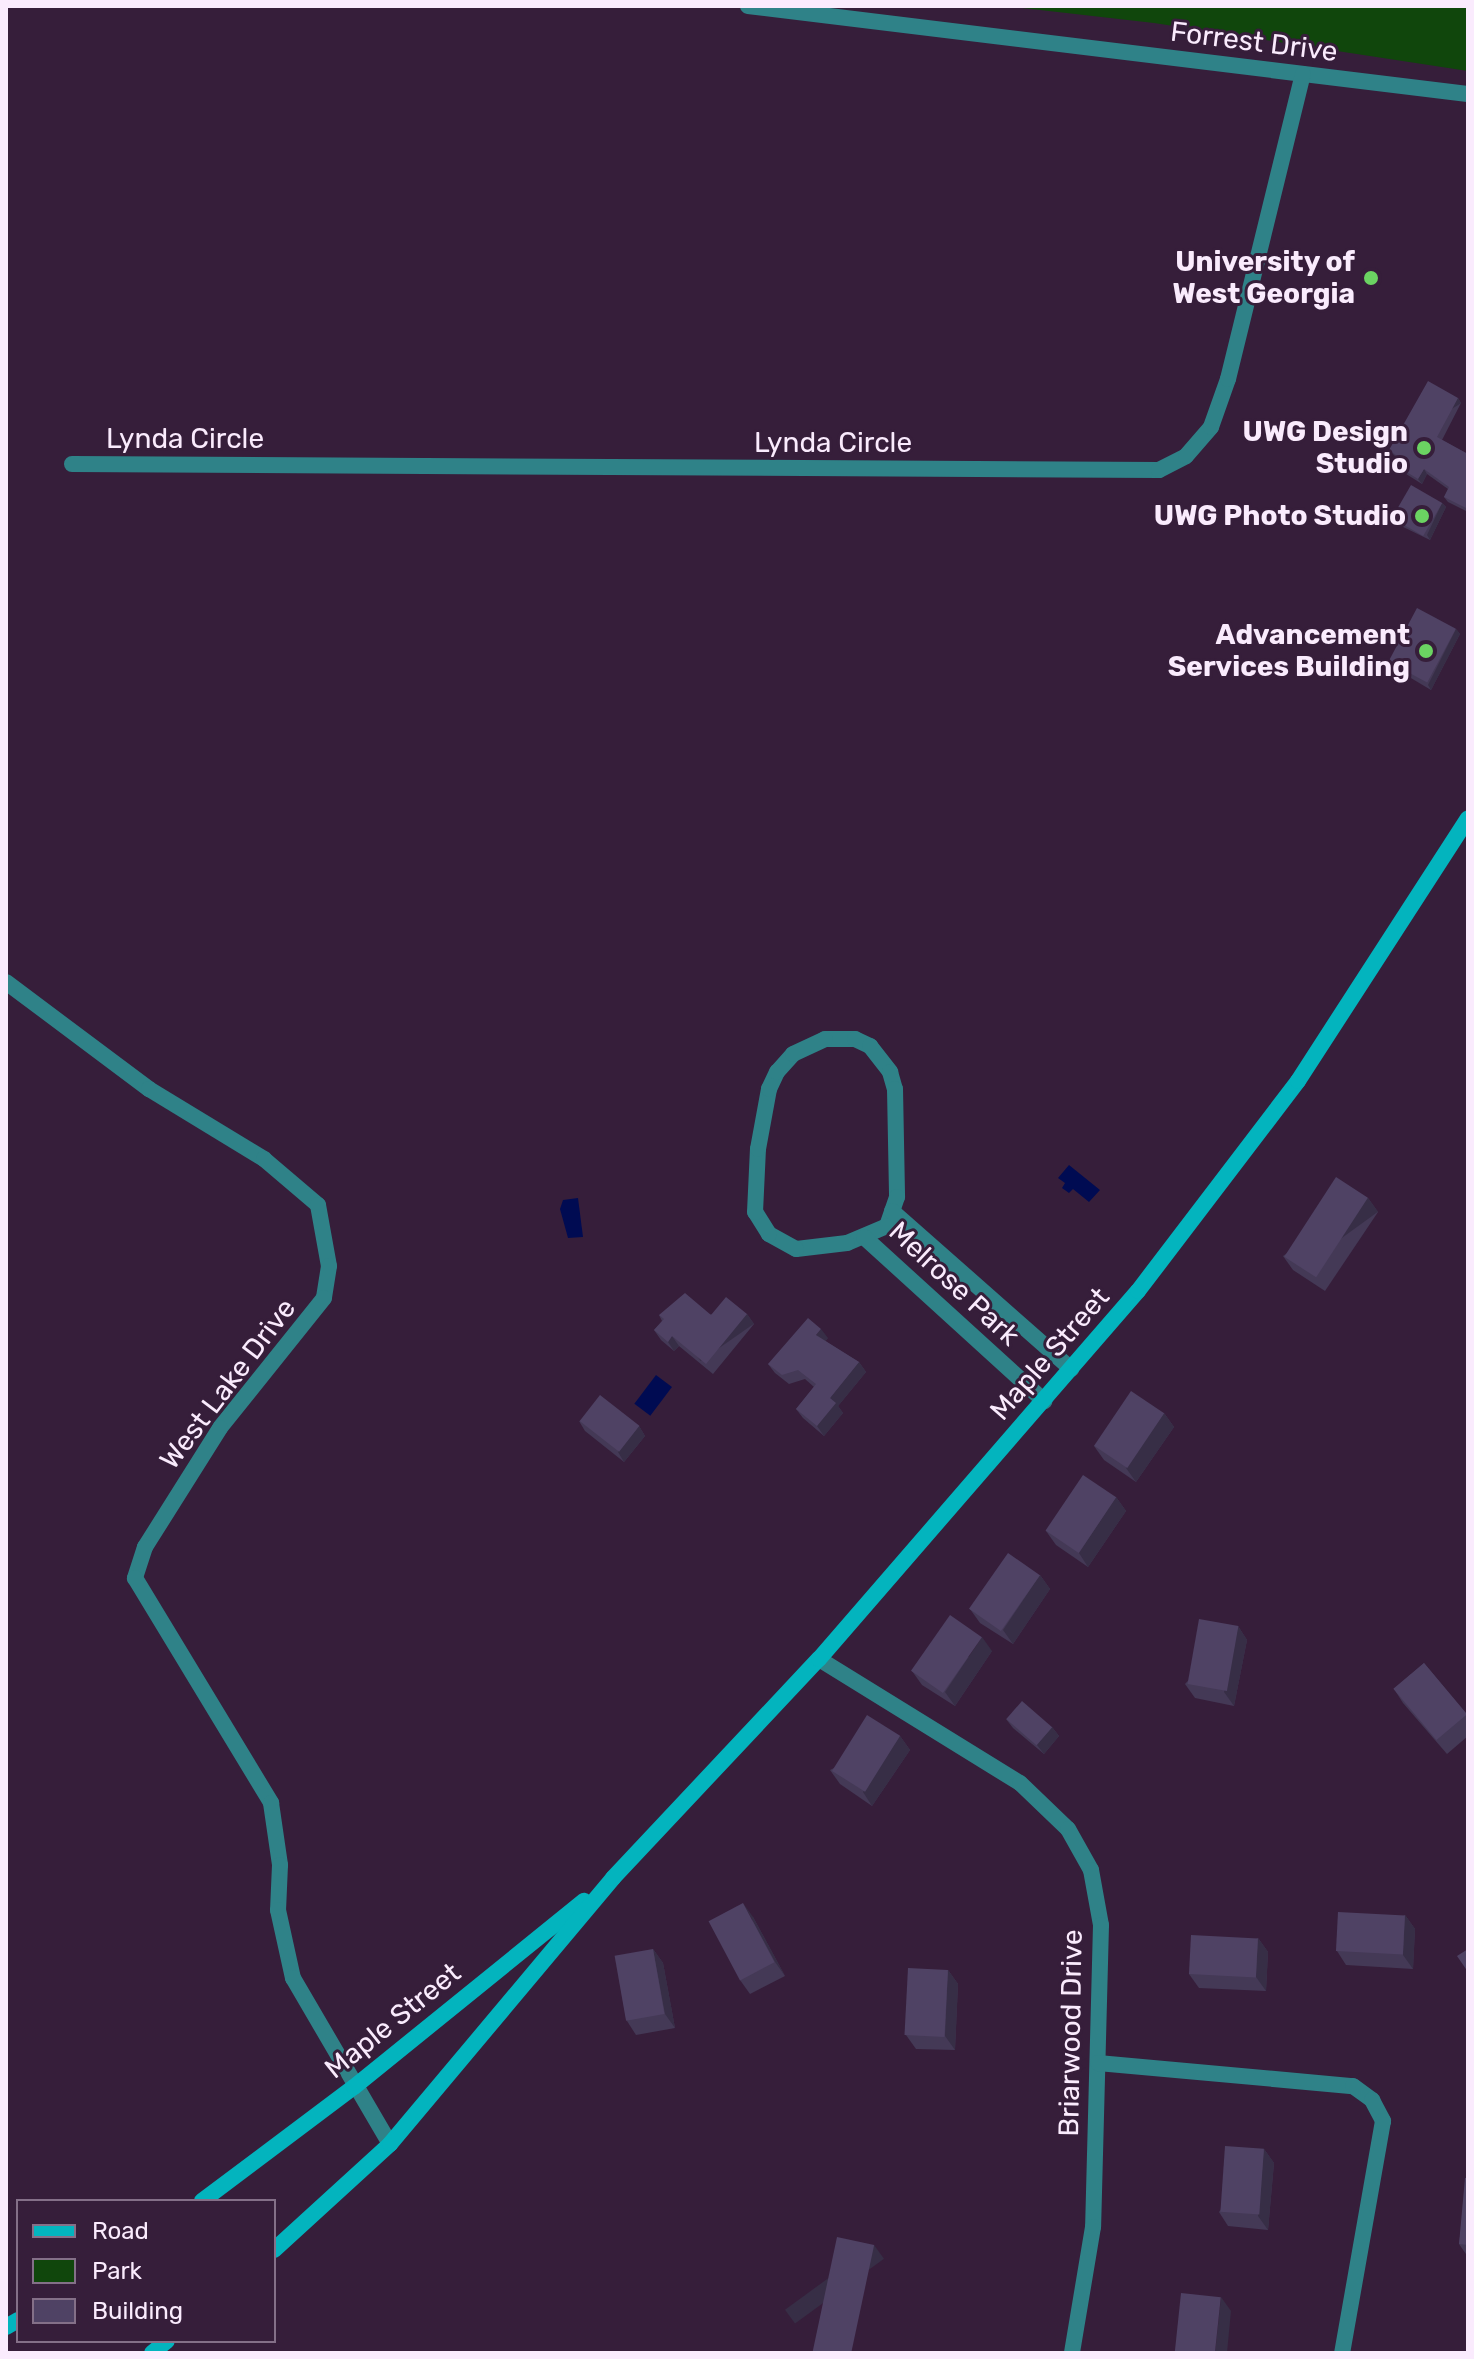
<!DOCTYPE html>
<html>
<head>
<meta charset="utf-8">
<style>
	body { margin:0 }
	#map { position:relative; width:1474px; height:2359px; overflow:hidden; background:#361e3a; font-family:Rubik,sans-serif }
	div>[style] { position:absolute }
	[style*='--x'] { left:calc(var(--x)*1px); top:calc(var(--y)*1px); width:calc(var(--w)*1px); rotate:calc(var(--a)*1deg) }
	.green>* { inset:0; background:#10460c }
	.water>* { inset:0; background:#000b52; transform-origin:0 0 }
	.street>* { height:16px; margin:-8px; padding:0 8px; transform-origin:8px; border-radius:8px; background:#2f8288 }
	.secondary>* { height:16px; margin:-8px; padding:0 8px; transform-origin:8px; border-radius:8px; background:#03b4be }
	.wall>* { inset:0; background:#443956 }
	.shaded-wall>* { inset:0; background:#372e46; transform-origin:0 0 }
	.building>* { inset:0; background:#4f4264; transform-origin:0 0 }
	.dots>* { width:22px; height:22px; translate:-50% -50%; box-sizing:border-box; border:4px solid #361e3a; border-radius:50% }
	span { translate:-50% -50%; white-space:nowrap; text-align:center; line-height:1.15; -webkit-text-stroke:6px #361e3a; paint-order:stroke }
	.street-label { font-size:28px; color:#faebfd }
	.poi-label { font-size:28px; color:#faebfd; font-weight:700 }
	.right { translate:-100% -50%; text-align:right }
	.frame { position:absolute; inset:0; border:8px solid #faebfd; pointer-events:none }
	.legend { position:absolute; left:16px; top:2199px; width:260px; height:144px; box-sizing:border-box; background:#361e3a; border:2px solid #847088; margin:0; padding:10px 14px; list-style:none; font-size:24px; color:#faebfd }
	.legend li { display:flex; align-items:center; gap:16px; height:40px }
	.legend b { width:40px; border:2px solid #847088 }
</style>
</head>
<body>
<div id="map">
	<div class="green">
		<div style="clip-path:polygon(1004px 6px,1468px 6px,1468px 71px,1154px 23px)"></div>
	</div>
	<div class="water">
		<div style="clip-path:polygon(1069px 1165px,1100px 1190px,1089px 1202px,1073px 1189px,1069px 1193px,1062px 1188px,1065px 1183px,1058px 1178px)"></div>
		<div style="clip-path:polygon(578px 1198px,583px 1237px,568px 1238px,560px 1209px,563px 1200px)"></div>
		<div style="left:656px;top:1375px;width:20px;height:36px;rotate:37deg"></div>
	</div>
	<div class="street">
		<div style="--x:748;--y:6;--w:725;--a:6.97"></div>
		<div style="--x:72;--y:464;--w:1087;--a:0.32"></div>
		<div style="--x:1159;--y:470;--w:30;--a:-27"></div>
		<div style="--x:1186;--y:456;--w:38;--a:-49"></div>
		<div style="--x:1211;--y:427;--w:51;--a:-70.5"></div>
		<div style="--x:1228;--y:379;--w:314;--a:-76.2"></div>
		<div style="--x:6;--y:982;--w:179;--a:36.8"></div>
		<div style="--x:149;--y:1089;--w:135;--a:31.3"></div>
		<div style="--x:264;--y:1159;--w:71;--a:40.4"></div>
		<div style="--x:318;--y:1205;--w:62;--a:79.8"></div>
		<div style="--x:329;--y:1266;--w:32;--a:99"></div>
		<div style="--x:324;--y:1298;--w:166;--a:128.7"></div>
		<div style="--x:220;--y:1428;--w:141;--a:122.2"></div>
		<div style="--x:145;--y:1547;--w:33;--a:108"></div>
		<div style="--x:135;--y:1578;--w:263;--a:58.8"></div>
		<div style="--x:271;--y:1803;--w:63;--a:81.7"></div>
		<div style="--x:280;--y:1865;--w:45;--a:92.5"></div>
		<div style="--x:278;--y:1910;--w:70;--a:77.6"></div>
		<div style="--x:293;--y:1978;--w:192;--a:59.7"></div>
		<div style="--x:825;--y:1039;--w:30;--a:0"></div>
		<div style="--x:855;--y:1039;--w:17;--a:25"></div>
		<div style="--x:870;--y:1046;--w:33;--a:52"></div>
		<div style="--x:890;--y:1072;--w:18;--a:74"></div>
		<div style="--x:895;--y:1089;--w:108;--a:88.9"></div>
		<div style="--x:897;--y:1197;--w:31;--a:109"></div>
		<div style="--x:887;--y:1226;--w:43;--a:157"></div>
		<div style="--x:847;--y:1243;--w:51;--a:173.3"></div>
		<div style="--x:796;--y:1249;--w:31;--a:-151"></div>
		<div style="--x:769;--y:1234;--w:26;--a:-122"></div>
		<div style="--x:755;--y:1212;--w:63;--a:-87.3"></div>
		<div style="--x:758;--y:1149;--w:61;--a:-79.6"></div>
		<div style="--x:769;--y:1089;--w:19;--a:-65"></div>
		<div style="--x:777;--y:1072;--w:24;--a:-48"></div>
		<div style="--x:793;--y:1054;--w:35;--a:-25"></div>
		<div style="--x:892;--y:1211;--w:239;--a:41.4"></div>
		<div style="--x:864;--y:1237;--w:244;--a:42.3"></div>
		<div style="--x:819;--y:1659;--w:236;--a:31.7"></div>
		<div style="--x:1020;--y:1783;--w:66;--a:43.8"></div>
		<div style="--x:1068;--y:1829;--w:47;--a:60.7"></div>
		<div style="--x:1091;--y:1870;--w:56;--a:79.7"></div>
		<div style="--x:1101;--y:1925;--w:302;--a:91.5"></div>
		<div style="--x:1093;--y:2227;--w:128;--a:99.5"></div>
		<div style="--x:1098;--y:2063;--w:256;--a:5.2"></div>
		<div style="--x:1353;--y:2086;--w:24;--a:36"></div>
		<div style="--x:1372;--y:2100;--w:24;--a:62"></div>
		<div style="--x:1383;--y:2121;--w:236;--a:100"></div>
	</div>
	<div class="secondary">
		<div style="--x:202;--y:2201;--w:190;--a:-36.9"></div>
		<div style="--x:354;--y:2087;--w:296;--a:-39"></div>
		<div style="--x:274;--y:2250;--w:157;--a:-42.4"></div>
		<div style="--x:390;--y:2144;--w:347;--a:-50"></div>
		<div style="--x:613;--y:1878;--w:301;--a:-46.8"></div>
		<div style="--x:819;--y:1659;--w:487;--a:-49.1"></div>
		<div style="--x:1138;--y:1291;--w:264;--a:-52.7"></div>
		<div style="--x:1298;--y:1081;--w:313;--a:-57.1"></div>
		<div style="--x:6;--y:2327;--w:14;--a:-30"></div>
		<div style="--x:152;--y:2353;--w:19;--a:-39"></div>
	</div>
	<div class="wall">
		<div style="clip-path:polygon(1458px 398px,1461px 403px,1442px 440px,1466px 453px,1468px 449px,1468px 512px,1448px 502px,1444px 497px,1448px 489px,1427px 474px,1422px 484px,1395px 467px,1392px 463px,1395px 456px,1389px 450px)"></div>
		<div style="clip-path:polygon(1442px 503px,1446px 507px,1430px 540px,1397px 524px,1394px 519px)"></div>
		<div style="clip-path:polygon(1456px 629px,1460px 634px,1431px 690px,1394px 668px,1390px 663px)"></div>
		<div style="clip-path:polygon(1368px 1198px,1378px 1212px,1325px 1291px,1293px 1270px,1283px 1256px)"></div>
		<div style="clip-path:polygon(747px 1314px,754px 1324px,713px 1374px,679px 1346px,674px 1351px,661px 1340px,654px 1330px,662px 1321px,659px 1315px)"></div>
		<div style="clip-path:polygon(828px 1338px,825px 1341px,859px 1362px,866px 1372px,838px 1406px,843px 1413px,824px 1436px,803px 1418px,796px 1409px,814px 1387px,805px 1379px,789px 1384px,775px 1373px,768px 1364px)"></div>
		<div style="clip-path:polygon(1164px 1413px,1174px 1427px,1136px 1482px,1104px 1460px,1094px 1446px)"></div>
		<div style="clip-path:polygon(579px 1421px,639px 1426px,645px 1436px,624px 1462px,585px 1431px)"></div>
		<div style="clip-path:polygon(1116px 1497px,1126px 1511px,1088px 1567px,1056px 1545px,1046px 1531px)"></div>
		<div style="clip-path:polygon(1040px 1575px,1050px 1589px,1013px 1644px,980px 1623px,970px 1609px)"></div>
		<div style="clip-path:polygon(1238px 1626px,1247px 1640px,1234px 1706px,1195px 1698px,1185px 1684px)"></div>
		<div style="clip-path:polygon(992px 1651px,955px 1706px,922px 1685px,912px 1671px)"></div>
		<div style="clip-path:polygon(1424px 1663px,1468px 1716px,1468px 1736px,1447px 1754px,1403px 1703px,1394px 1689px)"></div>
		<div style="clip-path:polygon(1006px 1719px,1052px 1727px,1059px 1736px,1044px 1754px,1013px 1728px)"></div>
		<div style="clip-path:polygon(900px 1736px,910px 1750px,872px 1806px,840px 1784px,830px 1770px)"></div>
		<div style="clip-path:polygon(1405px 1915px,1415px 1929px,1413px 1969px,1346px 1965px,1337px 1951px)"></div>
		<div style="clip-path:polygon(753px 1917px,785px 1976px,750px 1994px,740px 1980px)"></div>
		<div style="clip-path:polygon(1258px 1938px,1268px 1952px,1266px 1991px,1199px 1988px,1189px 1974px)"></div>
		<div style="clip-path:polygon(653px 1949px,663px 1963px,675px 2028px,636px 2035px,627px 2021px)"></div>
		<div style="clip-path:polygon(948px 1970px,958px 1984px,955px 2050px,916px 2049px,906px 2035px)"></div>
		<div style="clip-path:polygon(1264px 2149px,1274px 2163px,1268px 2230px,1228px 2226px,1219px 2212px)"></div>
		<div style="clip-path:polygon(1468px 2178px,1468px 2257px,1459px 2244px)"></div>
	</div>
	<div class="shaded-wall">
		<div style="left:1458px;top:398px;width:6px;height:44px;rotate:59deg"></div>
		<div style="clip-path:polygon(1424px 469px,1427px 474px,1422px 484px,1418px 479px)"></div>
		<div style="clip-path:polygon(1442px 503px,1446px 507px,1430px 540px,1427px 535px)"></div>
		<div style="clip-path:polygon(1456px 629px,1460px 634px,1431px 690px,1428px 685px)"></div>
		<div style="left:1368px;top:1198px;width:17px;height:95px;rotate:54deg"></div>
		<div style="left:747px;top:1314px;width:12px;height:65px;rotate:55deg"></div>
		<div style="clip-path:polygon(821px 1329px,828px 1338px,823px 1344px,816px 1335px)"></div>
		<div style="clip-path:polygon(672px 1336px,679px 1346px,674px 1351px,668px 1342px)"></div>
		<div style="clip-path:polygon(859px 1362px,866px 1372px,838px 1406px,843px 1413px,824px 1436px,817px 1426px,830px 1398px)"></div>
		<div style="clip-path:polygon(1164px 1413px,1174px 1427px,1136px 1482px,1126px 1468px)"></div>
		<div style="clip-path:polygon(639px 1426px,645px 1436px,624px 1462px,618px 1452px)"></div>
		<div style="clip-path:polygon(1116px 1497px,1126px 1511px,1088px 1567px,1079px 1553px)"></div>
		<div style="clip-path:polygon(1040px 1575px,1050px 1589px,1013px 1644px,1003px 1630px)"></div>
		<div style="clip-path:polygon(1238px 1626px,1247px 1640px,1234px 1706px,1224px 1692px)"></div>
		<div style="clip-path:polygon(982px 1637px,992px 1651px,955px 1706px,945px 1692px)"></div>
		<div style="clip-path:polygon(1052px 1727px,1059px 1736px,1044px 1754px,1037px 1745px)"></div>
		<div style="clip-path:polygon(900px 1736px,910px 1750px,872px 1806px,863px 1792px)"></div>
		<div style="clip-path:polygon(743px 1903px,753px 1917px,785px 1976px,775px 1962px)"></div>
		<div style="clip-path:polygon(1405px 1915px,1415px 1929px,1413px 1969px,1403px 1955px)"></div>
		<div style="clip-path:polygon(1258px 1938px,1268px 1952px,1266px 1991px,1256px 1977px)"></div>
		<div style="clip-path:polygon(653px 1949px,663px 1963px,675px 2028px,665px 2014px)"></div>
		<div style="clip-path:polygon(948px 1970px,958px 1984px,955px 2050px,945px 2036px)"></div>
		<div style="clip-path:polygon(1264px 2149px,1274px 2163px,1268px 2230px,1258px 2216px)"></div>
		<div style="left:874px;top:2245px;width:17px;height:110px;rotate:54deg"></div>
		<div style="clip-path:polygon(1221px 2297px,1231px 2311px,1227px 2353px,1215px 2353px)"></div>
	</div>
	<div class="building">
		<div style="clip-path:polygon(1428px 381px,1458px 398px,1437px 437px,1466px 453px,1468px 449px,1468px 509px,1444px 497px,1449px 487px,1424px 469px,1418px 479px,1392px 463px,1396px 455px,1389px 450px)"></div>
		<div style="left:1411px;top:485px;width:36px;height:38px;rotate:30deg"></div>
		<div style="left:1417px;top:608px;width:44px;height:61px;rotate:28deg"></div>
		<div style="left:1336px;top:1177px;width:38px;height:95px;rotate:33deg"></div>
		<div style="clip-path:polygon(685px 1293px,711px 1315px,726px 1297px,747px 1314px,706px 1364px,672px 1336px,668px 1342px,654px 1330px,664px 1319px,659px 1315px)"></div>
		<div style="clip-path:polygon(808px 1318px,821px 1329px,816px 1335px,859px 1362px,830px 1398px,836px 1403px,817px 1426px,796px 1409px,816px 1384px,798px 1370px,782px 1375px,768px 1364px)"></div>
		<div style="left:1131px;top:1391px;width:40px;height:66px;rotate:34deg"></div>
		<div style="left:600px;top:1395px;width:50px;height:33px;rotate:38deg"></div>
		<div style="left:1083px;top:1475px;width:40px;height:67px;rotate:34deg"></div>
		<div style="left:1008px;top:1553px;width:39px;height:68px;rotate:35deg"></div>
		<div style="left:950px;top:1615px;width:39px;height:68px;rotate:35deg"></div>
		<div style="left:1199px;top:1619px;width:40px;height:66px;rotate:10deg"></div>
		<div style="left:1424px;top:1663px;width:67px;height:40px;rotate:50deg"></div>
		<div style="left:1022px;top:1701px;width:40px;height:24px;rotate:41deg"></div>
		<div style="left:867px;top:1715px;width:39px;height:66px;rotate:32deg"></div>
		<div style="left:743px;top:1903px;width:67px;height:39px;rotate:62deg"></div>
		<div style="left:1338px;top:1912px;width:67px;height:39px;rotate:3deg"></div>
		<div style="left:1191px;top:1935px;width:67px;height:39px;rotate:3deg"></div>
		<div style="left:653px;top:1949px;width:66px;height:39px;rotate:80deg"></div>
		<div style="clip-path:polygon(1468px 1949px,1468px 1972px,1457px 1956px)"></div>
		<div style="left:908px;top:1968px;width:40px;height:67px;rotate:3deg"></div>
		<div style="left:1225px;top:2146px;width:39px;height:66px;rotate:4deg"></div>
		<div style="clip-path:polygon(1465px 2178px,1468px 2178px,1468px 2245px,1459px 2244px)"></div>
		<div style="left:837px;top:2237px;width:38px;height:119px;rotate:12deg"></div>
		<div style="left:1181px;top:2293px;width:40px;height:60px;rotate:6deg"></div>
	</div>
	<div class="dots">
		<div style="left:1371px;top:278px;background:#6bd362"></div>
		<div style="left:1424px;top:448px;background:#6bd362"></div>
		<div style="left:1422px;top:516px;background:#6bd362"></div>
		<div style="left:1426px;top:651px;background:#6bd362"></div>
	</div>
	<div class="street-label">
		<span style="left:1254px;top:42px;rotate:7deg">Forrest Drive</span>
		<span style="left:185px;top:439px">Lynda Circle</span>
		<span style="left:833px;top:443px">Lynda Circle</span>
		<span style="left:954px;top:1284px;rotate:43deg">Melrose Park</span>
		<span style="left:1050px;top:1354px;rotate:-49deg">Maple Street</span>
		<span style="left:228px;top:1384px;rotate:-53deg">West Lake Drive</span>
		<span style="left:393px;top:2021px;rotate:-39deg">Maple Street</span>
		<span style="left:1071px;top:2033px;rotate:-89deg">Briarwood Drive</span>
	</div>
	<div class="poi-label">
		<span class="right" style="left:1355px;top:278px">University of<br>West Georgia</span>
		<span class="right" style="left:1408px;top:448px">UWG Design<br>Studio</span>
		<span class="right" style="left:1406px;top:516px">UWG Photo Studio</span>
		<span class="right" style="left:1410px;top:651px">Advancement<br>Services Building</span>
	</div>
	<div class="frame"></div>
	<ul class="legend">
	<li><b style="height:10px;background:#03b4be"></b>Road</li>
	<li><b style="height:22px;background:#10460c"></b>Park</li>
	<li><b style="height:22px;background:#4f4264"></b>Building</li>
	</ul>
</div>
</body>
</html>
